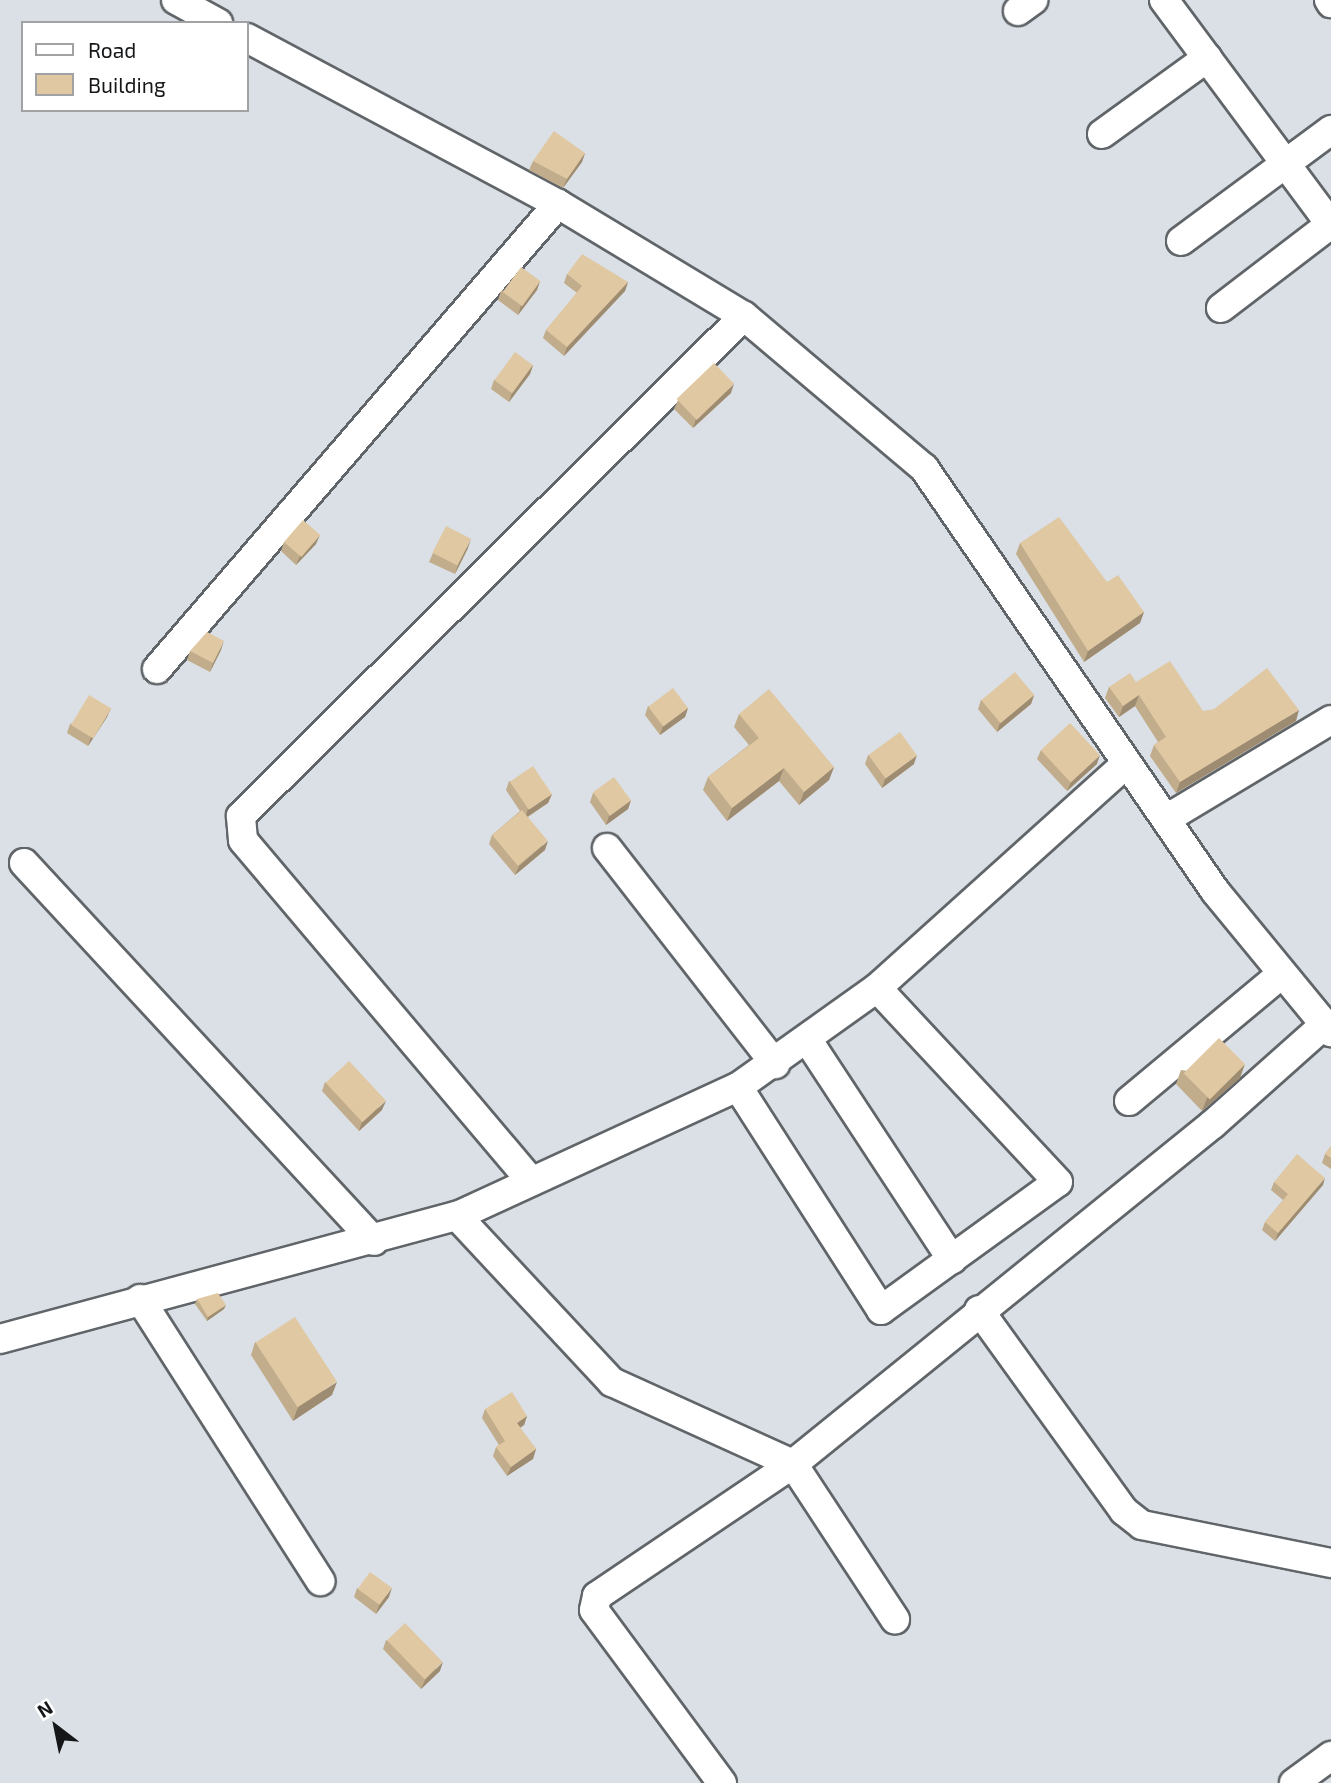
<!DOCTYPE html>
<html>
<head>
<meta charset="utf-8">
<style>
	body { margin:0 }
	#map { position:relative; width:1331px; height:1783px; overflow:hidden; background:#dbe0e6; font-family:"Exo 2",sans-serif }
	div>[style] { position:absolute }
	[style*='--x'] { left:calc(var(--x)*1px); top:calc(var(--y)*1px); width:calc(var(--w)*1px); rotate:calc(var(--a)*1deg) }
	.roads { filter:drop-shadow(2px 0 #606569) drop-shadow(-2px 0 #606569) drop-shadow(0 2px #606569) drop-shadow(0 -2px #606569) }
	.minor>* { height:28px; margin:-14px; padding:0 14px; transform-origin:14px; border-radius:14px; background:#fff }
	.wall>* { inset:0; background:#c1ac8b }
	.shaded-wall>* { inset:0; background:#9d8c71 }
	.building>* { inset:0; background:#e0c8a2; transform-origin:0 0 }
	span { translate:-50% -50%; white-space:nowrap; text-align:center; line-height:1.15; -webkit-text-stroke:6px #fff; paint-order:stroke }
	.legend { position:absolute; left:21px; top:21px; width:228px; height:91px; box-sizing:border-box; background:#fff; border:2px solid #a1a2a3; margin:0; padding:9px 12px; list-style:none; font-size:21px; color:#141618 }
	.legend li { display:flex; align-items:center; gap:14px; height:35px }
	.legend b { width:35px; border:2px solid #a1a2a3 }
	.north { position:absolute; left:21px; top:1692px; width:70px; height:70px; -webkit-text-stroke:5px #fff; paint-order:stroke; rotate:328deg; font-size:19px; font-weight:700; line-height:28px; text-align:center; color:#141618 }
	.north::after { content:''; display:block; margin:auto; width:24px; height:32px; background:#141618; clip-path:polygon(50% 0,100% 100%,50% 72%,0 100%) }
</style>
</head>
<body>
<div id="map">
	<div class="roads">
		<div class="minor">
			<div style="--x:176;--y:0;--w:48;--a:28.7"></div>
			<div style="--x:1164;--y:0;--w:280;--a:53.4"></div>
			<div style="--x:1329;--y:0;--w:4;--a:56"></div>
			<div style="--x:1018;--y:11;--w:19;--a:-36"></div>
			<div style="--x:247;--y:38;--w:353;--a:28.1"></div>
			<div style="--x:558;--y:204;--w:217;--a:31.1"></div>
			<div style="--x:744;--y:316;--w:236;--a:40.2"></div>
			<div style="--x:924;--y:468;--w:513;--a:55.47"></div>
			<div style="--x:1215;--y:891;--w:183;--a:50.6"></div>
			<div style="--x:1102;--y:134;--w:130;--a:-35.9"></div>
			<div style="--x:1181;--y:241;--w:187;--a:-36.5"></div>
			<div style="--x:1221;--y:308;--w:138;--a:-37.4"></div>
			<div style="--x:157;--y:669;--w:614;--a:-49.23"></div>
			<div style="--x:1166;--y:819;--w:192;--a:-31"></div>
			<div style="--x:607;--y:848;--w:274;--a:52.1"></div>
			<div style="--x:24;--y:863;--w:515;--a:47.2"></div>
			<div style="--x:807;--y:1039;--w:264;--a:56.7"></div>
			<div style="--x:738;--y:1087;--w:265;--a:57.3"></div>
			<div style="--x:881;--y:1310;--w:218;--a:-35.9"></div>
			<div style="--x:1058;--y:1182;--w:265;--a:-133"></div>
			<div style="--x:1129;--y:1101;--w:197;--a:-39.8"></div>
			<div style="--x:531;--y:1181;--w:446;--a:-130.2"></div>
			<div style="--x:243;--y:840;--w:24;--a:-95"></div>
			<div style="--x:241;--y:816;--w:709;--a:-44.83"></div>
			<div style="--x:457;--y:1216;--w:227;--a:47"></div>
			<div style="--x:612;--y:1382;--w:199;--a:24.4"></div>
			<div style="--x:793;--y:1464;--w:540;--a:-38.99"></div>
			<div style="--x:1213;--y:1124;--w:147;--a:-41.7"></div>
			<div style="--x:140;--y:1299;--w:335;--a:57.4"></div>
			<div style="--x:979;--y:1310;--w:248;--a:54.2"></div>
			<div style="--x:1124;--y:1511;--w:23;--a:38"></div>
			<div style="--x:1142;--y:1525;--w:193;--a:11.4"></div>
			<div style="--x:0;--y:1339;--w:473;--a:-15.1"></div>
			<div style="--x:457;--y:1216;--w:309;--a:-24.7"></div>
			<div style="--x:738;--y:1087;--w:171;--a:-35.5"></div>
			<div style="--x:877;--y:988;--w:336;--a:-42"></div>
			<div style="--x:722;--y:1783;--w:215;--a:-126.5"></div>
			<div style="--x:594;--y:1610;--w:14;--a:-78"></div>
			<div style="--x:597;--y:1596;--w:236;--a:-34"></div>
			<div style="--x:793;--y:1464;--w:186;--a:56.7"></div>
			<div style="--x:1294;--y:1783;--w:46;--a:-36.1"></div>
		</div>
	</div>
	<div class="wall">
		<div style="clip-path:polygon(585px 153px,582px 162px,563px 188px,529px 170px,533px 161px)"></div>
		<div style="clip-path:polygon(567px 274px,628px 282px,625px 291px,564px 356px,543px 338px,546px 330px,577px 293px,564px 283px)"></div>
		<div style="clip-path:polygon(540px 281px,537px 290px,518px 315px,498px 300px,501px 291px)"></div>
		<div style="clip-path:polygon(533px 365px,530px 374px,509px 402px,491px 389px,494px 380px)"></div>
		<div style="clip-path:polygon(731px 393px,693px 428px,674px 409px,678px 400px)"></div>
		<div style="clip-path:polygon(284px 542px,316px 544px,296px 565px,281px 551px)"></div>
		<div style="clip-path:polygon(1020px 543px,1107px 582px,1144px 612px,1140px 623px,1084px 662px,1016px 554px)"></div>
		<div style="clip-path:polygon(468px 548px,455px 574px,429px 562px,433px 553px)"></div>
		<div style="clip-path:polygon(221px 650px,210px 672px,187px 660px,190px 651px)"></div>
		<div style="clip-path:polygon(1136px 682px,1203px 711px,1296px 721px,1176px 793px,1150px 756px,1154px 745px,1158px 742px,1135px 706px,1119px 717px,1105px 698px,1109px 687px)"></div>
		<div style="clip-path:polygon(1034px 695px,1031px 704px,997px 732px,978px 709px,981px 700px)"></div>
		<div style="clip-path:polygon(648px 706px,688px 708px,685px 717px,660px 735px,645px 715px)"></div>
		<div style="clip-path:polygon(111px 708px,107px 717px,88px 746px,67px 733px,70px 724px)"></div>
		<div style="clip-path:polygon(739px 714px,834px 767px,829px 780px,799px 805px,779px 781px,727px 821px,703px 790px,708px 777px,749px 745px,734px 727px)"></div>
		<div style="clip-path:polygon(1041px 750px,1097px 764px,1067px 791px,1037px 759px)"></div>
		<div style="clip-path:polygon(868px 755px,914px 764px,882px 788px,865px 764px)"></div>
		<div style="clip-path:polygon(509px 781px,552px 794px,548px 803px,528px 817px,545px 850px,515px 875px,489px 844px,492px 835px,520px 811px,506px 790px)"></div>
		<div style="clip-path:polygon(593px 793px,631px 800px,628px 809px,606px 825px,590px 802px)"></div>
		<div style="clip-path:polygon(1181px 1070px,1240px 1078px,1202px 1111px,1176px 1084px)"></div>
		<div style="clip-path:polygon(325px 1082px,382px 1110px,359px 1131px,322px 1091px)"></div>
		<div style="clip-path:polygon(1331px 1146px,1331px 1169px,1322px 1163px,1325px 1154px)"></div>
		<div style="clip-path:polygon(1274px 1182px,1323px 1185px,1275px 1241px,1262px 1230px,1265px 1222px,1283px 1200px,1271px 1190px)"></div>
		<div style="clip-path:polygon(197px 1299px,224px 1309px,207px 1321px,195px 1304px)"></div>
		<div style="clip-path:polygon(255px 1342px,332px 1395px,293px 1421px,251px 1355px)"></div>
		<div style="clip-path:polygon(485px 1409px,527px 1416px,524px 1425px,520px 1428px,536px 1449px,533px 1459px,507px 1476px,493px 1456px,496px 1447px,499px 1445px,482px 1418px)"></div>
		<div style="clip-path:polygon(357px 1588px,389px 1597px,376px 1614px,354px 1597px)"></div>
		<div style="clip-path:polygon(386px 1640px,440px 1671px,421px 1689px,383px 1649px)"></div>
	</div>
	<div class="shaded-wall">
		<div style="clip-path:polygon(585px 153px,582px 162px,563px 188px,567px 179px)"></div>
		<div style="clip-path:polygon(540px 281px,537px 290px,518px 315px,521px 306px)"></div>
		<div style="clip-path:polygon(628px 282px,625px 291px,564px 356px,567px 347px)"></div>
		<div style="clip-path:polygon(533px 365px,530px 374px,509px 402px,512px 393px)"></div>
		<div style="clip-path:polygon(734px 384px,731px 393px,693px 428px,696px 419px)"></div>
		<div style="clip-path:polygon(320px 535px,316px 544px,296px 565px,300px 556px)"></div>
		<div style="clip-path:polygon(471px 539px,468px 548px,455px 574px,458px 565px)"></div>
		<div style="clip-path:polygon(1144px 612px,1140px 623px,1084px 662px,1088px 651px)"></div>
		<div style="clip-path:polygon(224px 641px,221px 650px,210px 672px,213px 663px)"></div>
		<div style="clip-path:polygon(1034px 695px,1031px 704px,997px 732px,1000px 723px)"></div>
		<div style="clip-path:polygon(1139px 695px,1135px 706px,1119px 717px,1123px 706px)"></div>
		<div style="clip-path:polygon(111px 708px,107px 717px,88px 746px,91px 737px)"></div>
		<div style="clip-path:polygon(688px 708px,685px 717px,660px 735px,663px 726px)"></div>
		<div style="clip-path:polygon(1299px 710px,1296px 721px,1176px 793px,1180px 782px)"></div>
		<div style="clip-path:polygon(917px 755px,914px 764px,882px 788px,885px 779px)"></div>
		<div style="clip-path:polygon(1100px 755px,1097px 764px,1067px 791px,1071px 782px)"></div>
		<div style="clip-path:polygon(834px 767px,829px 780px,799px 805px,804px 792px)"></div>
		<div style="clip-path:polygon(784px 768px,779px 781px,727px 821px,732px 808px)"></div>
		<div style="clip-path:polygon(552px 794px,548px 803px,525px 818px,528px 809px)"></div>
		<div style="clip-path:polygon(631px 800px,628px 809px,606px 825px,609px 816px)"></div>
		<div style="clip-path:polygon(548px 841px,545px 850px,515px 875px,519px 866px)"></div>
		<div style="clip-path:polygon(1245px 1064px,1240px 1078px,1202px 1111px,1207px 1098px)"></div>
		<div style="clip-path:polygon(386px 1101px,382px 1110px,359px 1131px,362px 1122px)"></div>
		<div style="clip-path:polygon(1325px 1178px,1323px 1185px,1275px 1241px,1278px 1233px)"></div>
		<div style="clip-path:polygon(226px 1305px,224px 1309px,207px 1321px,208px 1317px)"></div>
		<div style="clip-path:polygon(337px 1382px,332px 1395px,293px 1421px,298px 1407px)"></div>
		<div style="clip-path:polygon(527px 1416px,524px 1425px,513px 1432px,517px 1423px)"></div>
		<div style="clip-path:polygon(536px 1449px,533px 1459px,507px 1476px,511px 1467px)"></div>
		<div style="clip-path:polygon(392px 1588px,389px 1597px,376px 1614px,379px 1605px)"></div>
		<div style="clip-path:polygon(443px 1662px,440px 1671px,421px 1689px,425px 1680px)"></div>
	</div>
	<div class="building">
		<div style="clip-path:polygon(554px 131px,585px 153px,567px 179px,533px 161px)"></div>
		<div style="clip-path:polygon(582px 254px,628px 282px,567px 347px,546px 330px,582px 286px,567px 274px)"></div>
		<div style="left:521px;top:267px;width:24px;height:31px;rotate:36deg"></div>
		<div style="left:515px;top:352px;width:22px;height:35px;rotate:36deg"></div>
		<div style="left:714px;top:363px;width:29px;height:52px;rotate:46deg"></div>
		<div style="clip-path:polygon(1059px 517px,1107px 582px,1118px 575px,1144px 612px,1088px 651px,1020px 543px)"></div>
		<div style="left:303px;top:520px;width:23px;height:29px;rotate:41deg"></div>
		<div style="left:446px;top:526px;width:28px;height:30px;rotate:27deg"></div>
		<div style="clip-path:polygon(207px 632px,224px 641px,213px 663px,190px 651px)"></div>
		<div style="clip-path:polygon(1170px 661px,1203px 711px,1214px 709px,1267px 668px,1299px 710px,1180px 782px,1154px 745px,1166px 737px,1139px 695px,1123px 706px,1109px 687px,1130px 673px,1136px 682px)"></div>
		<div style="left:1015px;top:672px;width:30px;height:44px;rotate:50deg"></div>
		<div style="left:673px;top:688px;width:25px;height:31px;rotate:53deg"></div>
		<div style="clip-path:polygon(769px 689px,834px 767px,804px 792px,784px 768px,732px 808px,708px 777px,759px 738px,739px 714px)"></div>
		<div style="left:89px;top:695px;width:26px;height:35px;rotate:31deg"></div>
		<div style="left:1070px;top:723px;width:44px;height:40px;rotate:47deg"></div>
		<div style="left:900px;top:732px;width:29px;height:39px;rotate:54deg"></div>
		<div style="left:533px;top:766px;width:34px;height:28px;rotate:56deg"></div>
		<div style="left:614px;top:777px;width:29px;height:26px;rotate:54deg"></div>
		<div style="left:522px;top:810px;width:40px;height:39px;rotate:50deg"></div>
		<div style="left:1219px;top:1038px;width:37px;height:50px;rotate:45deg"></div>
		<div style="left:349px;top:1061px;width:54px;height:32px;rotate:47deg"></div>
		<div style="clip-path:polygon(1331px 1146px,1331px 1158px,1325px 1154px)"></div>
		<div style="clip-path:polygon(1297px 1154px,1325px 1178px,1278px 1233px,1265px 1222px,1288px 1194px,1274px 1182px)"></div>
		<div style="clip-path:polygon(218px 1293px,226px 1305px,208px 1317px,197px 1299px)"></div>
		<div style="left:295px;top:1317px;width:77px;height:47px;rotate:57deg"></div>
		<div style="clip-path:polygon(512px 1392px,527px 1416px,517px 1423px,536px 1449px,511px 1467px,496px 1447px,505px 1441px,485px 1409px)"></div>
		<div style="left:370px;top:1572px;width:27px;height:21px;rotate:36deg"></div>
		<div style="left:405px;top:1623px;width:54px;height:25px;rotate:46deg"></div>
	</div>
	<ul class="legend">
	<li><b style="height:9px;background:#fff"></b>Road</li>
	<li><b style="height:19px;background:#e0c8a2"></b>Building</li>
	</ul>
	<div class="north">N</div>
</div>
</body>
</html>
